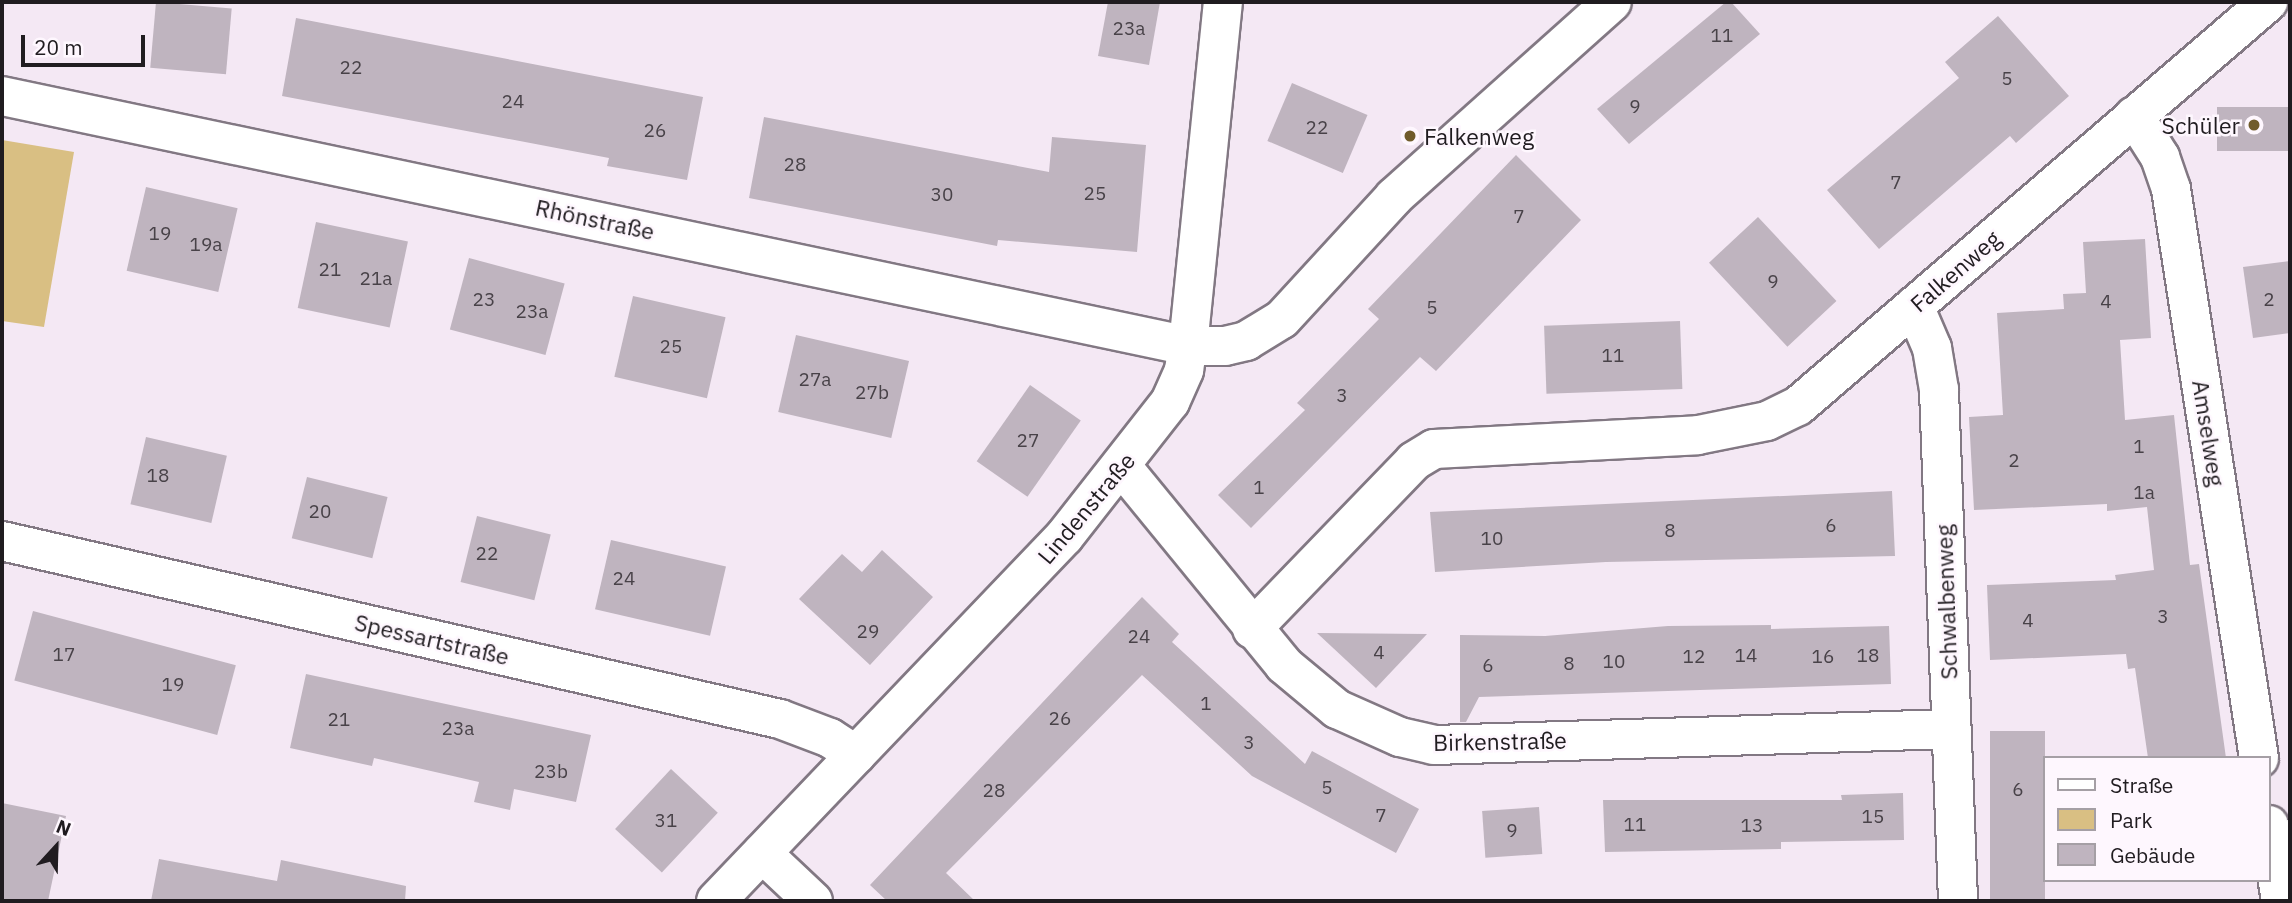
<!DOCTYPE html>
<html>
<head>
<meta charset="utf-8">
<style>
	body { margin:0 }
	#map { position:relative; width:2292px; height:903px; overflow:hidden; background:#f4e8f4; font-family:"IBM Plex Sans",sans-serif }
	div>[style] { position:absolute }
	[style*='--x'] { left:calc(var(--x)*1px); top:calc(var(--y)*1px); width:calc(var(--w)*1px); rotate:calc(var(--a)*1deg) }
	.green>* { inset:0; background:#d9bf83 }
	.building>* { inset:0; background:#bfb4bf; transform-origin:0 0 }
	.roads { filter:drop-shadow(2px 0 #827883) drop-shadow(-2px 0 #827883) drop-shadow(0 2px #827883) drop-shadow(0 -2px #827883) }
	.minor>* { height:38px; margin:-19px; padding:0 19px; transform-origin:19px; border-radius:19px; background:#fff }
	.dots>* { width:19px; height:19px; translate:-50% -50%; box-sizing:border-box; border:4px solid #fef7fe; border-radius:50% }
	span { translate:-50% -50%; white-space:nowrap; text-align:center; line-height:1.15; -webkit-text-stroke:5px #fef7fe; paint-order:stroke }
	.number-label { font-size:19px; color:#484248 }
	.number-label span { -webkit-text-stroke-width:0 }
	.poi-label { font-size:23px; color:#201c20 }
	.right { translate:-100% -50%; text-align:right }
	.left { translate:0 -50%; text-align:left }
	.street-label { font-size:23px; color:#201c20 }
	.frame { position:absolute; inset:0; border:4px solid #201c20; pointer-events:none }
	.legend { position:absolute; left:2043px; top:756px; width:228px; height:126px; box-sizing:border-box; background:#fef7fe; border:2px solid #a59fa5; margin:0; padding:9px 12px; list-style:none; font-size:21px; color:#201c20 }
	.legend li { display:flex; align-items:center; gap:14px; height:35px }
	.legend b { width:35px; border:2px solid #a59fa5 }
	.north { position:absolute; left:21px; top:812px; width:70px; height:70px; -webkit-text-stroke:5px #fef7fe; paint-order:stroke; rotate:22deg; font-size:19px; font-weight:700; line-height:28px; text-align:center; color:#201c20 }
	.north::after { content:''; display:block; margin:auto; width:24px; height:32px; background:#201c20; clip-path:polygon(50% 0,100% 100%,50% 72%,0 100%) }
	.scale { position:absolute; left:21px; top:35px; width:124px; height:32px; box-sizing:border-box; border:4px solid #201c20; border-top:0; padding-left:9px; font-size:21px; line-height:24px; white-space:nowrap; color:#201c20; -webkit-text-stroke:5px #fef7fe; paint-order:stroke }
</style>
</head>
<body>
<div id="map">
	<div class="green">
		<div style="clip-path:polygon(2px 140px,74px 152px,44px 327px,2px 321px)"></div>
	</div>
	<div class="building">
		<div style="left:156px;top:2px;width:76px;height:66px;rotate:5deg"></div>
		<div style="clip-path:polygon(1108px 2px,1160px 2px,1149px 65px,1098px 56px)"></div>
		<div style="clip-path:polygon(1726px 2px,1731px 2px,1760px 34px,1629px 144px,1597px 109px)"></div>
		<div style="clip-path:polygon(1998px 16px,2069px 96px,2016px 143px,2010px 136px,1879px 249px,1827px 190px,1959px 78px,1945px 62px)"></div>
		<div style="clip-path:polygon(296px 18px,703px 97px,687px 180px,607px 166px,609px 158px,282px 96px)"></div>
		<div style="left:1292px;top:83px;width:82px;height:63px;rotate:23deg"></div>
		<div style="left:2290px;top:107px;width:44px;height:73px;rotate:90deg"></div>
		<div style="clip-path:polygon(764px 117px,1049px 172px,1052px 137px,1146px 145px,1137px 252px,998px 240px,997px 246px,749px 198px)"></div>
		<div style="clip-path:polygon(1516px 155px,1581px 220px,1436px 371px,1420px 357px,1251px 528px,1218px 495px,1305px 410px,1297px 403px,1379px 319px,1368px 309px)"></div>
		<div style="left:146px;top:187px;width:94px;height:86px;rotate:13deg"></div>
		<div style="left:1758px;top:217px;width:115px;height:67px;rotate:47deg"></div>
		<div style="left:316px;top:222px;width:94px;height:88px;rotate:12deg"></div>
		<div style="clip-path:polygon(2145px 239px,2151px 338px,2120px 340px,2125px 420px,2174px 415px,2190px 565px,2199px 564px,2226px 758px,2148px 758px,2135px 668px,2128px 669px,2126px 654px,1990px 660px,1987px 585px,2116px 580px,2115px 575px,2154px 570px,2147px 507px,2107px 511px,2107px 504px,1974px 510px,1969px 417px,2003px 415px,1997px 313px,2064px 309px,2063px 294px,2086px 293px,2083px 242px)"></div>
		<div style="left:469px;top:258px;width:99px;height:74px;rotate:15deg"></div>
		<div style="clip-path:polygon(2290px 261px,2290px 333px,2253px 338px,2243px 267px)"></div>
		<div style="left:633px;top:296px;width:95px;height:83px;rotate:13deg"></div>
		<div style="left:1680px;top:321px;width:68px;height:136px;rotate:88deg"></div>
		<div style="left:796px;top:335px;width:116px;height:79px;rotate:13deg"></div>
		<div style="left:1030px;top:385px;width:62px;height:93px;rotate:35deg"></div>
		<div style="left:146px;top:437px;width:83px;height:69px;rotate:13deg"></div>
		<div style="left:307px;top:477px;width:83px;height:63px;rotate:14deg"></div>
		<div style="clip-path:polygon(1892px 491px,1895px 556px,1606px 562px,1435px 572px,1430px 512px)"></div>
		<div style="left:477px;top:516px;width:76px;height:68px;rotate:14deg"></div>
		<div style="left:611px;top:540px;width:118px;height:71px;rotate:13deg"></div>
		<div style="clip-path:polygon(882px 550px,933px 597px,870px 665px,799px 599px,842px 554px,862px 572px)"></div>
		<div style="clip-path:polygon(1142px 597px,1179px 634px,1172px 642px,1305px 764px,1312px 751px,1419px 809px,1396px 853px,1252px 776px,1142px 675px,946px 873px,975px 901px,887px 901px,870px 885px)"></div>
		<div style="left:33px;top:611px;width:210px;height:72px;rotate:15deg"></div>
		<div style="clip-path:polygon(1771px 625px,1771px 629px,1889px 626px,1891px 684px,1479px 697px,1466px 722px,1460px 722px,1460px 635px,1545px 636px,1668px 626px)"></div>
		<div style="clip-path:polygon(1317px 633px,1427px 634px,1376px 688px)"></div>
		<div style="clip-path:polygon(306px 674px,591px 735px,576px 802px,514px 789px,510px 810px,474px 802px,479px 782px,374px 758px,372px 766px,290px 748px)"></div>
		<div style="left:2045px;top:731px;width:170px;height:55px;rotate:90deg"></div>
		<div style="left:671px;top:769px;width:64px;height:82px;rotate:43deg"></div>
		<div style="clip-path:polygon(1903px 793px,1904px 840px,1781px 842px,1781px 849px,1605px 852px,1603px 800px,1842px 800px,1841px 795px)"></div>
		<div style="clip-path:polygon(2px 803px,66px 816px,48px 901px,2px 901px)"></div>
		<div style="left:1539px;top:807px;width:47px;height:57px;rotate:86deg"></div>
		<div style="clip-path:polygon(159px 859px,277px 881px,281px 860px,406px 886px,405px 901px,151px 901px)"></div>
	</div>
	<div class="roads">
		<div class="minor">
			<div style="--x:2;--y:96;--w:1212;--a:11.9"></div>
			<div style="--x:1188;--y:346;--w:37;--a:0"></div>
			<div style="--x:1225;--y:346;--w:22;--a:-13"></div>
			<div style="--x:1246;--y:341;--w:42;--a:-31.4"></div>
			<div style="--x:1282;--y:319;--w:166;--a:-47.4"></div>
			<div style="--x:1394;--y:197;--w:292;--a:-41.8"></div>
			<div style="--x:2134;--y:116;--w:49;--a:57.6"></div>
			<div style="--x:2160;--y:157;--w:34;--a:71"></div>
			<div style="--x:2171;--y:189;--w:576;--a:81.21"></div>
			<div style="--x:1914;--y:306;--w:46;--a:66.8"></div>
			<div style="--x:1932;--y:348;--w:43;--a:80.5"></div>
			<div style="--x:1939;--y:390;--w:511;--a:87.87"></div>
			<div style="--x:1123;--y:468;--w:254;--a:50.7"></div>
			<div style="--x:1284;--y:665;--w:69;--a:39.7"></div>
			<div style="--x:1337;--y:709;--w:69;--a:24"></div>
			<div style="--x:1400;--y:737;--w:35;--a:13"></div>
			<div style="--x:1434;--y:745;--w:517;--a:-1.77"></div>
			<div style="--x:2;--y:541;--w:798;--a:12.89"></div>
			<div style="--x:780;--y:719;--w:53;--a:20.8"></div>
			<div style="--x:830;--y:738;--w:31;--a:33"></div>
			<div style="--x:1252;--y:629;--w:233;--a:-46"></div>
			<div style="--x:1414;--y:461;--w:23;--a:-31"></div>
			<div style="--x:1434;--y:449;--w:264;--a:-3"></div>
			<div style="--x:1698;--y:435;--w:70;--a:-11.5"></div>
			<div style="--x:1767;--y:421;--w:34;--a:-26"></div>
			<div style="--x:1798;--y:406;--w:620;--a:-40.68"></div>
			<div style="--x:2269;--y:825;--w:77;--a:81"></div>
			<div style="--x:762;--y:853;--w:70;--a:43.3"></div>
			<div style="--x:716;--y:901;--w:504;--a:-46.29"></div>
			<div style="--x:1064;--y:537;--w:172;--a:-51.9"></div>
			<div style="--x:1170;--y:402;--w:35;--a:-66"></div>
			<div style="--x:1184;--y:370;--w:24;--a:-81"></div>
			<div style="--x:1188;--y:346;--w:346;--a:-84.2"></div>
		</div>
	</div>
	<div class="dots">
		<div style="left:2254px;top:125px;background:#705c2b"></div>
		<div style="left:1410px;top:136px;background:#705c2b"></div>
	</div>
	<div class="number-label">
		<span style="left:1129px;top:29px">23a</span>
		<span style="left:1722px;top:36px">11</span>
		<span style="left:351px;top:68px">22</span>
		<span style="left:2007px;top:79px">5</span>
		<span style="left:513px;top:102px">24</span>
		<span style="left:1635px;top:107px">9</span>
		<span style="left:1317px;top:128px">22</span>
		<span style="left:655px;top:131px">26</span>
		<span style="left:795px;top:165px">28</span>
		<span style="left:1896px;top:183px">7</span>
		<span style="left:1095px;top:194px">25</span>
		<span style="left:942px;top:195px">30</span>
		<span style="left:1519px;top:217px">7</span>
		<span style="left:160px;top:234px">19</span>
		<span style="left:206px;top:245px">19a</span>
		<span style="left:330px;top:270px">21</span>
		<span style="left:376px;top:279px">21a</span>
		<span style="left:1773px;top:282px">9</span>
		<span style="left:484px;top:300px">23</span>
		<span style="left:2269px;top:300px">2</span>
		<span style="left:2106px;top:302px">4</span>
		<span style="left:1432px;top:308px">5</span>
		<span style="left:532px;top:312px">23a</span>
		<span style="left:671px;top:347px">25</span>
		<span style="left:1613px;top:356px">11</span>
		<span style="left:815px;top:380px">27a</span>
		<span style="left:872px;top:393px">27b</span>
		<span style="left:1342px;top:396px">3</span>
		<span style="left:1028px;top:441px">27</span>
		<span style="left:2139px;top:447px">1</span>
		<span style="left:2014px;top:461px">2</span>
		<span style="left:158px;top:476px">18</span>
		<span style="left:1259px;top:488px">1</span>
		<span style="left:2144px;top:493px">1a</span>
		<span style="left:320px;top:512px">20</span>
		<span style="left:1831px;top:526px">6</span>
		<span style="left:1670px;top:531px">8</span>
		<span style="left:1492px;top:539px">10</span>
		<span style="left:487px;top:554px">22</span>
		<span style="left:624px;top:579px">24</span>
		<span style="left:2163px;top:617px">3</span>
		<span style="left:2028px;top:621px">4</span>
		<span style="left:868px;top:632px">29</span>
		<span style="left:1139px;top:637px">24</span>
		<span style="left:1379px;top:653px">4</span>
		<span style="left:64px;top:655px">17</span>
		<span style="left:1746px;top:656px">14</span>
		<span style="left:1868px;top:656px">18</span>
		<span style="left:1694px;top:657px">12</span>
		<span style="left:1823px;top:657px">16</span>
		<span style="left:1614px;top:662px">10</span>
		<span style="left:1569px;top:664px">8</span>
		<span style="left:1488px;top:666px">6</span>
		<span style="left:173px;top:685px">19</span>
		<span style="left:1206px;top:704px">1</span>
		<span style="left:1060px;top:719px">26</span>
		<span style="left:339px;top:720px">21</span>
		<span style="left:458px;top:729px">23a</span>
		<span style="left:1249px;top:743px">3</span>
		<span style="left:551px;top:772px">23b</span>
		<span style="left:1327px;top:788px">5</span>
		<span style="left:2018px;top:790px">6</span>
		<span style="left:994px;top:791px">28</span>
		<span style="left:1381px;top:816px">7</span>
		<span style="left:1873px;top:817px">15</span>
		<span style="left:666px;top:821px">31</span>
		<span style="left:1635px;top:825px">11</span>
		<span style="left:1752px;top:826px">13</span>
		<span style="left:1512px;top:831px">9</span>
	</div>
	<div class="poi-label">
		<span class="right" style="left:2240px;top:125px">Schüler</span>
		<span class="left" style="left:1424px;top:136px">Falkenweg</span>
	</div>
	<div class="street-label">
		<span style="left:595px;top:219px;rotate:12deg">Rhönstraße</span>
		<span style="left:1955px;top:271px;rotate:-41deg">Falkenweg</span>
		<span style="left:2209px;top:433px;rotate:81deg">Amselweg</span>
		<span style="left:1086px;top:508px;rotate:-50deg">Lindenstraße</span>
		<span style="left:1946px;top:602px;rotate:-92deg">Schwalbenweg</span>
		<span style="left:432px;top:639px;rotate:13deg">Spessartstraße</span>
		<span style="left:1500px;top:741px;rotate:-1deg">Birkenstraße</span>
	</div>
	<div class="frame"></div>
	<ul class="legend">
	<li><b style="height:9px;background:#fff"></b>Straße</li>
	<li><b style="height:19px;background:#d9bf83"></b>Park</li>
	<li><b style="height:19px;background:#bfb4bf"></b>Gebäude</li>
	</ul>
	<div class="north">N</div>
	<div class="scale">20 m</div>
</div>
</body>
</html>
